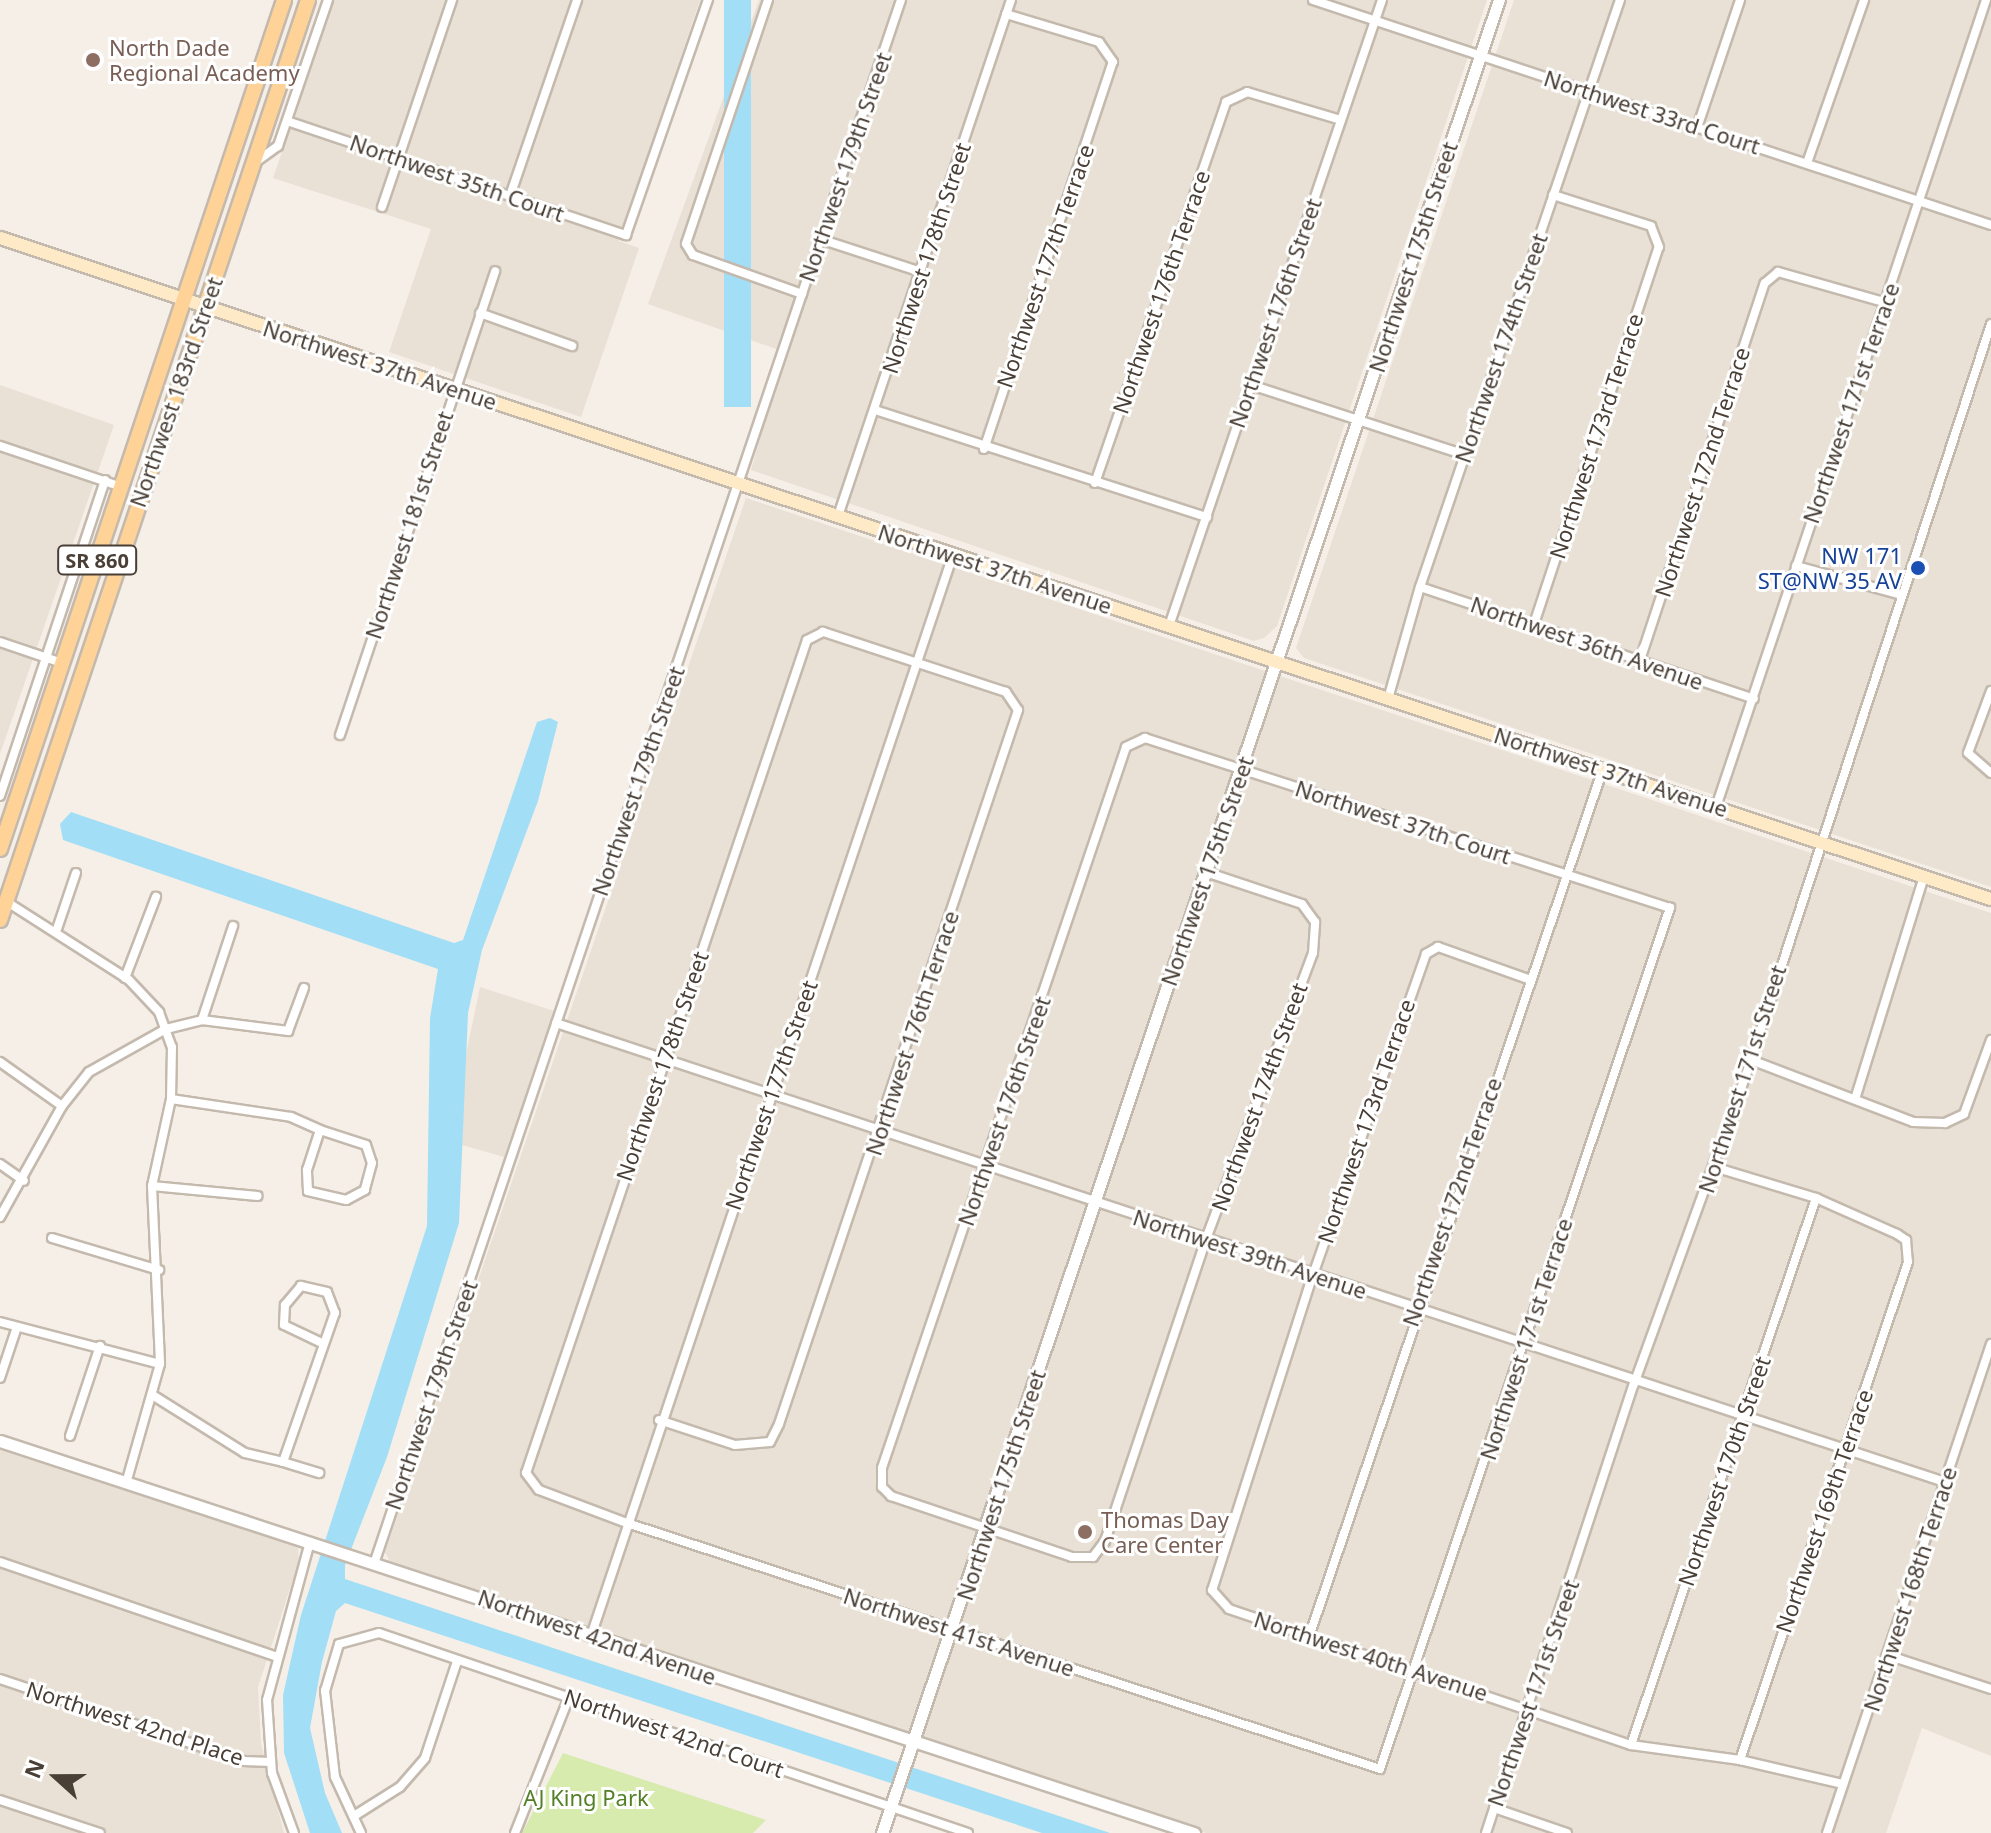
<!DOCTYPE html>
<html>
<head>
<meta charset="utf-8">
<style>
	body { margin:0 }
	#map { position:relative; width:1991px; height:1833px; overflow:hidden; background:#f5efe8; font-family:"Noto Sans",sans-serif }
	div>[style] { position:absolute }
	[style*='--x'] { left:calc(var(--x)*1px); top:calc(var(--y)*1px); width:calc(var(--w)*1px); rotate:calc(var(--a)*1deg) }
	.residential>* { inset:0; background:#e9e1d6 }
	.green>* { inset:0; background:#d8ebaf }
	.water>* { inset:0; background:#a2def5; transform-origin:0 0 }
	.roads { filter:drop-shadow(2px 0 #c4b9ad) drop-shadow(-2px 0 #c4b9ad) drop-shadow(0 2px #c4b9ad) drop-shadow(0 -2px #c4b9ad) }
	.minor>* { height:8px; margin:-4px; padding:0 4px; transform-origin:4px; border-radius:4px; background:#fff }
	.tertiary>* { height:11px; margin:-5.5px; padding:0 5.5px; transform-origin:5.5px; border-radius:5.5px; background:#fff }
	.secondary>* { height:12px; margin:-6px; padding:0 6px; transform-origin:6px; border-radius:6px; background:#ffeac8 }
	.primary>* { height:14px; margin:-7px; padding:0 7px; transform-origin:7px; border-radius:7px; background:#ffd397 }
	.dots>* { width:22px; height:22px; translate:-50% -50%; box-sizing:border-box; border:4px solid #fff; border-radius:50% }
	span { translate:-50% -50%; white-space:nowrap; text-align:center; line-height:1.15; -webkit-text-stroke:6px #fff; paint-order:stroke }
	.shield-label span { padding:2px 6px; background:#fff; border:2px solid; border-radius:6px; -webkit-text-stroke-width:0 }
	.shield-label { font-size:20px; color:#493f36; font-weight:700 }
	.education-label { font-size:22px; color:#785e54 }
	.left { translate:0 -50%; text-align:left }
	.street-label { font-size:22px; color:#493f36 }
	.transit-label { font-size:22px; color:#164399 }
	.right { translate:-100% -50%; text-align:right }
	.park-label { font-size:22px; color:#537f25 }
	.north { position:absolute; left:16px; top:1737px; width:80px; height:80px; -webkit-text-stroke:6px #fff; paint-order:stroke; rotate:291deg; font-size:22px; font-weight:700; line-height:32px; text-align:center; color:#493f36 }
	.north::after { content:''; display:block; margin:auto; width:28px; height:36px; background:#493f36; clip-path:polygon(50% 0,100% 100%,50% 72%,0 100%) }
</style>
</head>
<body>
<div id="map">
	<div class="residential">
		<div style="clip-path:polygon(334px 0,700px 0,619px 241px,639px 248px,581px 417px,389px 352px,431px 229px,273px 178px)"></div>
		<div style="clip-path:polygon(759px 0,1487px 0,1277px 626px,1264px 638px,1254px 641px,751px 470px,785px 352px,648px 304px)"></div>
		<div style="clip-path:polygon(1514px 0,1991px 0,1991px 887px,1304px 658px,1296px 648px)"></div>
		<div style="clip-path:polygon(0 385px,114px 425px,0 754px)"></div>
		<div style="clip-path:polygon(746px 498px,1991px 913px,1991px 1756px,1922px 1728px,1886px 1833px,1206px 1833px,390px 1562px,385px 1552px)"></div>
		<div style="clip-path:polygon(480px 987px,554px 1011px,504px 1157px,462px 1145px,464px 1064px)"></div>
		<div style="clip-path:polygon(0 1450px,298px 1547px,299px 1561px,258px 1687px,261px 1744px,284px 1833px,0 1833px)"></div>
	</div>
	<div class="green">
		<div style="clip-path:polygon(563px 1753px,766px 1820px,753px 1833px,522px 1833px)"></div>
	</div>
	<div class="water">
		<div style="left:724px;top:0;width:27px;height:407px"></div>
		<div style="clip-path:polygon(550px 718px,558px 722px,538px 801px,482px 950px,468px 1013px,459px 1223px,387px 1457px,345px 1565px,345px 1579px,1110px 1833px,1042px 1833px,345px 1603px,336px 1611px,322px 1662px,310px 1728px,325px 1793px,342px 1833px,310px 1833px,284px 1753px,283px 1695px,301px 1615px,427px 1226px,430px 1018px,438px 969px,63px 840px,60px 824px,71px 812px,454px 943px,463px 940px,537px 722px)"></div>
	</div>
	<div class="roads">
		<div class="minor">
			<div style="--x:768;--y:0;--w:257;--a:108.6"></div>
			<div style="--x:686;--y:244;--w:13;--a:58"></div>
			<div style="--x:693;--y:255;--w:116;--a:19.7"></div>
			<div style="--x:1313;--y:0;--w:714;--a:18.36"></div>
			<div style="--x:287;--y:121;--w:358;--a:18.6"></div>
			<div style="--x:626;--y:235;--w:249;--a:-70.8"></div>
			<div style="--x:1698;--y:125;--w:132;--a:-71.4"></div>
			<div style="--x:1807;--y:163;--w:173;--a:-70.7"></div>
			<div style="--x:253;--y:164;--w:31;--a:-36"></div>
			<div style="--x:278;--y:146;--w:154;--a:-71.1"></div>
			<div style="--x:510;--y:196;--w:207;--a:-71.1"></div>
			<div style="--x:382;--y:207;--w:219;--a:-71.3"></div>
			<div style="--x:820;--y:239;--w:106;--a:18.1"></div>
			<div style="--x:480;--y:313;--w:98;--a:19.7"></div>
			<div style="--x:1251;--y:385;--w:225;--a:18.1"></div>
			<div style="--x:875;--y:410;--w:349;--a:17.9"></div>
			<div style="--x:0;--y:446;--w:129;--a:18.6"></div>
			<div style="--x:984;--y:449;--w:408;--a:-71.6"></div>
			<div style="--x:1113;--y:62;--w:24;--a:-125"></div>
			<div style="--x:1099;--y:42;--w:97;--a:-163.2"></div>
			<div style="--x:1095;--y:483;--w:403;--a:-71"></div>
			<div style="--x:1226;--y:102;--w:23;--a:-25"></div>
			<div style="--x:1247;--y:92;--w:98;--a:16.6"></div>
			<div style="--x:838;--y:516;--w:544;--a:-71.47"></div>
			<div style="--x:1796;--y:566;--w:110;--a:15.3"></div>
			<div style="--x:1420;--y:587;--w:352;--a:18.5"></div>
			<div style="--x:1534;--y:624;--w:397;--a:-71.7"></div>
			<div style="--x:1659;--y:247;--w:22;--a:-111"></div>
			<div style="--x:1651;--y:226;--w:103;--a:-162.4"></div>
			<div style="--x:1169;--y:626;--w:661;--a:-71.21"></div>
			<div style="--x:0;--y:642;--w:65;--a:18.7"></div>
			<div style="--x:1640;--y:660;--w:397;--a:-71.7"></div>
			<div style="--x:1765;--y:283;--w:17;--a:-40"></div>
			<div style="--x:1778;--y:272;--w:110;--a:15.8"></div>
			<div style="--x:1991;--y:691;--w:66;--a:110.4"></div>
			<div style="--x:1968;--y:753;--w:30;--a:41"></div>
			<div style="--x:1388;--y:699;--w:116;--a:-74.1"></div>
			<div style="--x:1420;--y:587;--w:620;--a:-71.19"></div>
			<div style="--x:340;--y:735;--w:489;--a:-71.5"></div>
			<div style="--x:0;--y:796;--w:333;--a:-71.6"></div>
			<div style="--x:1716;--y:807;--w:851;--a:-71.5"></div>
			<div style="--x:4;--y:900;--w:148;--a:32.6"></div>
			<div style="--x:129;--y:980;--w:44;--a:46.8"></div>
			<div style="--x:159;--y:1012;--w:37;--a:70"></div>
			<div style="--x:172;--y:1047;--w:52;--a:91.1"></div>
			<div style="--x:171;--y:1099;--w:89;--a:102.3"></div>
			<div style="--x:152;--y:1186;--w:178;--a:87.4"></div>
			<div style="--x:160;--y:1364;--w:124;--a:105.9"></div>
			<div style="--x:57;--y:929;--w:59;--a:-71.3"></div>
			<div style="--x:125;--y:978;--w:87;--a:-69.1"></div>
			<div style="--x:1528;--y:979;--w:96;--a:-160.4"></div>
			<div style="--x:1438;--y:947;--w:14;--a:150"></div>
			<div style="--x:1426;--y:954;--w:339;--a:109.4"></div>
			<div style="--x:1313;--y:1274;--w:332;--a:107.7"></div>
			<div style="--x:1212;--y:1590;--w:25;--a:48"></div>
			<div style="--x:1229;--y:1609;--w:424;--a:18.7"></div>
			<div style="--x:1631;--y:1745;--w:110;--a:7.8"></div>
			<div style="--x:1740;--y:1760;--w:106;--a:13.1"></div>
			<div style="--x:202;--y:1020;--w:99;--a:-71.7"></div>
			<div style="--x:556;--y:1023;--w:1463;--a:18.29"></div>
			<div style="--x:1751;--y:1060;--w:173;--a:20.9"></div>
			<div style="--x:1913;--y:1122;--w:32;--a:2"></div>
			<div style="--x:1945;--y:1123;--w:21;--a:-25"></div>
			<div style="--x:1964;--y:1114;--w:79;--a:-70"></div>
			<div style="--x:0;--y:1062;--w:76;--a:35.4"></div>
			<div style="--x:1856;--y:1096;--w:230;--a:-72.8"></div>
			<div style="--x:171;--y:1099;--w:121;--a:8.5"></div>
			<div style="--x:291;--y:1117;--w:32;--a:24"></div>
			<div style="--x:320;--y:1130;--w:48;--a:18.1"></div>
			<div style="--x:366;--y:1145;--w:19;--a:72"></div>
			<div style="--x:372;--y:1163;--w:28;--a:105"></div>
			<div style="--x:365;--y:1190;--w:21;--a:152"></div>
			<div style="--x:346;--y:1200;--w:39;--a:-167"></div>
			<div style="--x:308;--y:1191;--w:21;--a:-93"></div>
			<div style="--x:307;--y:1170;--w:42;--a:-72"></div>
			<div style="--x:0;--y:1164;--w:29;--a:35"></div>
			<div style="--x:1714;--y:1167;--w:107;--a:16.9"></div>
			<div style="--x:1816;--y:1198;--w:89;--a:24"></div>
			<div style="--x:1897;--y:1234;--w:11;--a:34"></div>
			<div style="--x:1906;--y:1240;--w:22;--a:85"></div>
			<div style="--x:1908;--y:1262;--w:526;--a:108.64"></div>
			<div style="--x:152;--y:1186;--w:106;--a:5.4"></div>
			<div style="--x:0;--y:1217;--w:127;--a:-60.8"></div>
			<div style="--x:62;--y:1106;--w:43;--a:-51.5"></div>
			<div style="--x:89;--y:1072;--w:88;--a:-29.2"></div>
			<div style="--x:166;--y:1029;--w:37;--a:-14"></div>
			<div style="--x:202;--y:1020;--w:87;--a:7.3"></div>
			<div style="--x:288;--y:1031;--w:46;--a:-69.6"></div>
			<div style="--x:52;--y:1238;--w:112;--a:16.7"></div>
			<div style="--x:0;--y:1322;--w:165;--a:14.7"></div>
			<div style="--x:0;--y:1378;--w:51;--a:-71.6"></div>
			<div style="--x:154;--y:1396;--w:107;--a:32.1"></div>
			<div style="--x:245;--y:1453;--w:39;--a:13"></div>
			<div style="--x:283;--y:1462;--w:158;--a:-70.8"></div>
			<div style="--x:335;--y:1313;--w:22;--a:-111"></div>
			<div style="--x:327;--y:1292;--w:27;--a:-167"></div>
			<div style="--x:301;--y:1286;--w:25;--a:130"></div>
			<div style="--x:285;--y:1305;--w:20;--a:93"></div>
			<div style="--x:284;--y:1325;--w:44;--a:25.4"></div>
			<div style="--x:659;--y:1420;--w:80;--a:18.2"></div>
			<div style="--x:735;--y:1445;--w:35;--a:-5"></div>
			<div style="--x:770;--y:1442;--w:20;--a:-63"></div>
			<div style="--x:779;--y:1424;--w:753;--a:-71.49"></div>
			<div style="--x:1018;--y:710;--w:22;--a:-124"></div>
			<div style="--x:1006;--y:692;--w:193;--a:-161.8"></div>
			<div style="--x:823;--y:632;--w:18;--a:153"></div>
			<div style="--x:807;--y:640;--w:879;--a:108.64"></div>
			<div style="--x:526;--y:1473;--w:21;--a:53"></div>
			<div style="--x:539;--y:1490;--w:94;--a:20.6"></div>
			<div style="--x:627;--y:1523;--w:792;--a:18.09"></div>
			<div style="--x:1380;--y:1769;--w:909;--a:-71.39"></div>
			<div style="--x:1670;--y:908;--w:552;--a:-162.06"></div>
			<div style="--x:1145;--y:738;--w:21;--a:155"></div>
			<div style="--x:1126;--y:747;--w:761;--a:108.7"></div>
			<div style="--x:882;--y:1468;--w:19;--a:90"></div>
			<div style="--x:882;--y:1487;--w:13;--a:45"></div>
			<div style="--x:891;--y:1496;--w:191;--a:18.6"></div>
			<div style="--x:1072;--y:1557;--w:21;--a:0"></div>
			<div style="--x:1093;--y:1557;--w:20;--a:-53"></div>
			<div style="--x:1105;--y:1541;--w:318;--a:-71.5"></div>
			<div style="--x:1206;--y:1239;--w:305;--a:-69.5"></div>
			<div style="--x:1313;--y:953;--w:31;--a:-86"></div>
			<div style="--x:1315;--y:922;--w:22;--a:-126"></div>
			<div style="--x:1302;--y:904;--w:101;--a:-161.6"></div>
			<div style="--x:70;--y:1436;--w:95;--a:-71.6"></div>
			<div style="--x:283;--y:1462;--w:38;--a:17"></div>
			<div style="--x:375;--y:1561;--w:1647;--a:-71.38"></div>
			<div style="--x:0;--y:1562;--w:291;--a:18.9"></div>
			<div style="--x:591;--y:1636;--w:1140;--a:-71.49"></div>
			<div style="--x:1309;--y:1637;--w:916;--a:-71.29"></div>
			<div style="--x:1890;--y:1656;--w:106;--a:18.1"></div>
			<div style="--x:0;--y:1679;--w:256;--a:18.6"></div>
			<div style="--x:243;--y:1761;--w:28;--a:2"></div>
			<div style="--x:1631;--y:1745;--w:577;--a:-71.31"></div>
			<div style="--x:0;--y:1800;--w:105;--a:18.3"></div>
			<div style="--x:1494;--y:1808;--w:77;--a:18.9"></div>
			<div style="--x:354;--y:1816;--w:54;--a:-32.2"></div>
			<div style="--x:400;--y:1787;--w:38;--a:-49"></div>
			<div style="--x:425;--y:1758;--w:102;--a:-71.7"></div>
			<div style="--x:294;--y:1833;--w:64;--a:-110.1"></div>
			<div style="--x:272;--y:1773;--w:73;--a:-93.9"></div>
			<div style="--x:267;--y:1700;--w:164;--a:-74.8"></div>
			<div style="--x:361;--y:1833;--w:62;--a:-114.9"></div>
			<div style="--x:335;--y:1777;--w:87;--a:-96.6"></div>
			<div style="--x:325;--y:1691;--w:49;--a:-73.4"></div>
			<div style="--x:339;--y:1644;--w:41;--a:-15.4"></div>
			<div style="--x:379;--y:1633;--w:622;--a:18.76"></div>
			<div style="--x:515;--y:1833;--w:146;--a:-68.3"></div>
			<div style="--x:1486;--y:1833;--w:473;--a:-71.8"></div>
			<div style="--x:1634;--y:1384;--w:344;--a:-70.1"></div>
			<div style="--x:1751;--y:1060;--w:774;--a:-71.94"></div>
			<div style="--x:1827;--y:1833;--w:516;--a:-71.46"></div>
		</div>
		<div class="tertiary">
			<div style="--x:0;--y:1441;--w:1257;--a:18.18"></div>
			<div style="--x:882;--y:1833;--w:1934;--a:-71.4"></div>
		</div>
		<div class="secondary">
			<div style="--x:0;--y:238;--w:2098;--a:18.37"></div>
		</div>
		<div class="primary">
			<div style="--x:0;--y:849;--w:895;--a:-71.5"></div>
			<div style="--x:0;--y:920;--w:970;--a:-71.49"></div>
		</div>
	</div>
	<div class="dots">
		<div style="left:93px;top:60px;background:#8d6e63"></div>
		<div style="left:1918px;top:568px;background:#1a4fb4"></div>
		<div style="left:1085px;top:1532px;background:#8d6e63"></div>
	</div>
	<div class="shield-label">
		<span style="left:97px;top:560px">SR 860</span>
	</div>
	<div class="education-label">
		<span class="left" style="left:109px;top:60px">North Dade<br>Regional Academy</span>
		<span class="left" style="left:1101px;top:1532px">Thomas Day<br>Care Center</span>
	</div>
	<div class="street-label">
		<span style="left:1652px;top:112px;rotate:18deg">Northwest 33rd Court</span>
		<span style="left:845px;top:167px;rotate:-71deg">Northwest 179th Street</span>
		<span style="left:457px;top:178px;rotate:19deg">Northwest 35th Court</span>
		<span style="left:1413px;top:257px;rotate:-72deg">Northwest 175th Street</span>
		<span style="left:926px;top:258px;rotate:-72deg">Northwest 178th Street</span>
		<span style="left:1045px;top:266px;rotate:-71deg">Northwest 177th Terrace</span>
		<span style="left:1161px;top:292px;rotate:-71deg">Northwest 176th Terrace</span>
		<span style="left:1275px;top:313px;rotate:-71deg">Northwest 176th Street</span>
		<span style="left:1501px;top:348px;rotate:-71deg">Northwest 174th Street</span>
		<span style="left:380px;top:365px;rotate:18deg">Northwest 37th Avenue</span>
		<span style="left:176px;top:392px;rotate:-71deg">Northwest 183rd Street</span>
		<span style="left:1851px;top:403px;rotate:-71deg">Northwest 171st Terrace</span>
		<span style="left:1596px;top:436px;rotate:-72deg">Northwest 173rd Terrace</span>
		<span style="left:1702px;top:472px;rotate:-72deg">Northwest 172nd Terrace</span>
		<span style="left:409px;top:525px;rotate:-72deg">Northwest 181st Street</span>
		<span style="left:995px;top:569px;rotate:18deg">Northwest 37th Avenue</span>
		<span style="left:1587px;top:643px;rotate:19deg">Northwest 36th Avenue</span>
		<span style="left:1611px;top:772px;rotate:18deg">Northwest 37th Avenue</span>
		<span style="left:638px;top:781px;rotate:-71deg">Northwest 179th Street</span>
		<span style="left:1403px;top:822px;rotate:18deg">Northwest 37th Court</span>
		<span style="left:1207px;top:871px;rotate:-71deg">Northwest 175th Street</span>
		<span style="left:912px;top:1033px;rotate:-72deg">Northwest 176th Terrace</span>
		<span style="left:662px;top:1066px;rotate:-71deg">Northwest 178th Street</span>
		<span style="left:1742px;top:1079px;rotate:-72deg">Northwest 171st Street</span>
		<span style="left:771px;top:1095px;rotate:-71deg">Northwest 177th Street</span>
		<span style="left:1259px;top:1097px;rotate:-70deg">Northwest 174th Street</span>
		<span style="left:1004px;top:1111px;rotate:-71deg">Northwest 176th Street</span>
		<span style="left:1366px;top:1121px;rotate:-71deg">Northwest 173rd Terrace</span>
		<span style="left:1452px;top:1202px;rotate:-71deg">Northwest 172nd Terrace</span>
		<span style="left:1250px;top:1254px;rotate:18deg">Northwest 39th Avenue</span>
		<span style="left:1526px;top:1339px;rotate:-72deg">Northwest 171st Terrace</span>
		<span style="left:431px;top:1395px;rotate:-71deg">Northwest 179th Street</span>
		<span style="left:1724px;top:1471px;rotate:-71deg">Northwest 170th Street</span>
		<span style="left:1001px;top:1485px;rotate:-72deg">Northwest 175th Street</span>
		<span style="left:1824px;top:1511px;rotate:-71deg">Northwest 169th Terrace</span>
		<span style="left:1910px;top:1589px;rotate:-72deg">Northwest 168th Terrace</span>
		<span style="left:959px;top:1632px;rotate:18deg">Northwest 41st Avenue</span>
		<span style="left:597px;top:1637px;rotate:19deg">Northwest 42nd Avenue</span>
		<span style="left:1371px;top:1656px;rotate:18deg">Northwest 40th Avenue</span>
		<span style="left:1533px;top:1693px;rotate:-71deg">Northwest 171st Street</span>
		<span style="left:135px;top:1723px;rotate:18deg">Northwest 42nd Place</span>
		<span style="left:674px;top:1733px;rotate:19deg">Northwest 42nd Court</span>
	</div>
	<div class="transit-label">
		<span class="right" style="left:1902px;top:568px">NW 171<br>ST@NW 35 AV</span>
	</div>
	<div class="park-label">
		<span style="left:586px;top:1798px">AJ King Park</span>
	</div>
	<div class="north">N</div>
</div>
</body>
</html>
